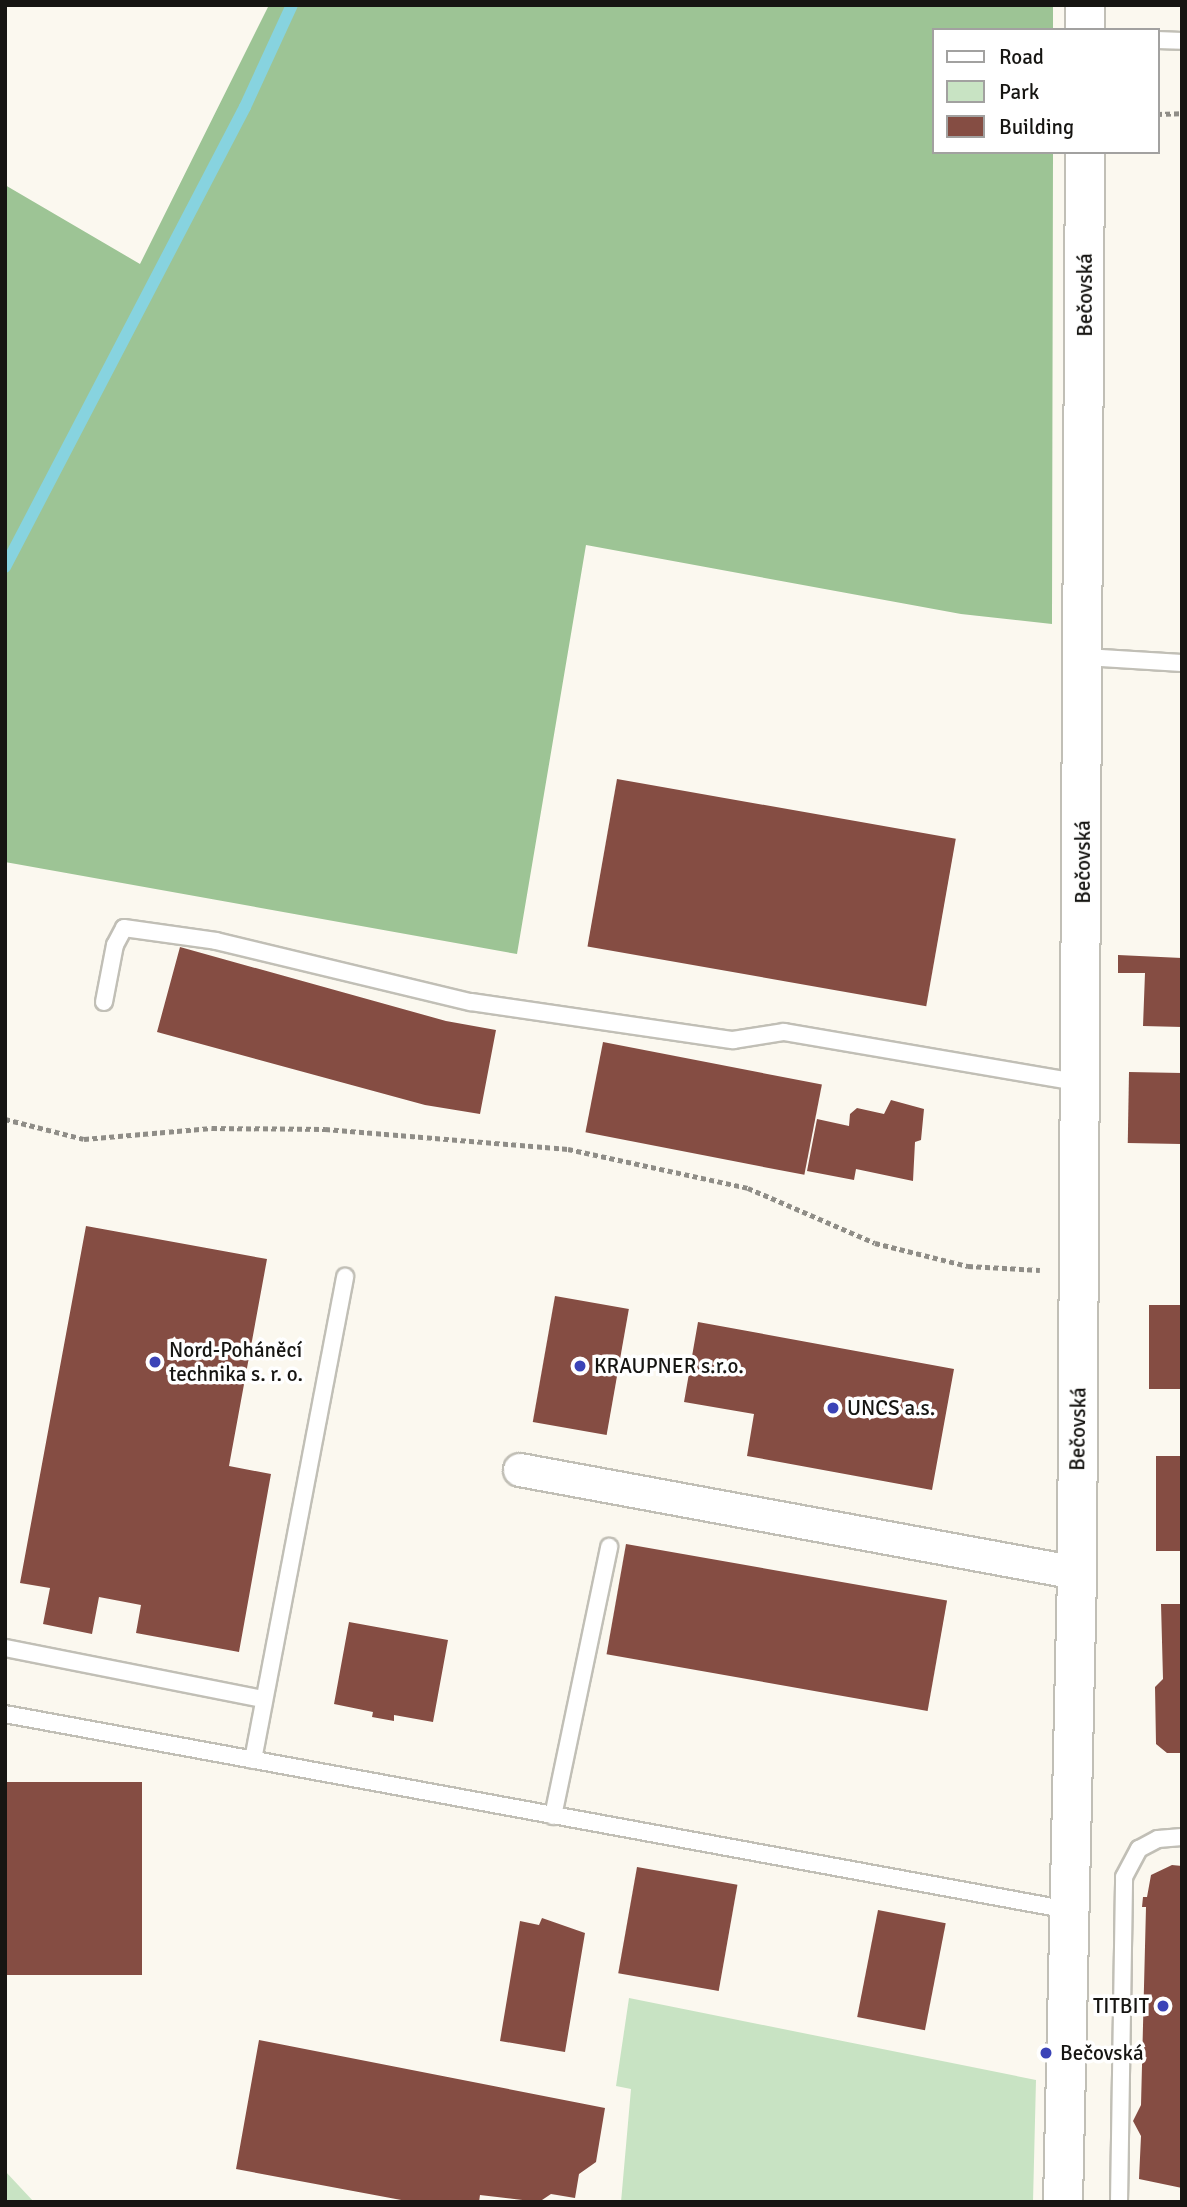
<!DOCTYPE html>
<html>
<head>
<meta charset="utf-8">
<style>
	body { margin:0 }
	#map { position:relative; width:1187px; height:2207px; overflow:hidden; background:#fbf8ef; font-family:Signika,sans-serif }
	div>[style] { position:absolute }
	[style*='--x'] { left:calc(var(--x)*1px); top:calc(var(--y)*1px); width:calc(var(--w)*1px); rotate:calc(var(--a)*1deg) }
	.green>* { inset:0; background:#c8e3c3 }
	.forest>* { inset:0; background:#9dc495 }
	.stream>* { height:12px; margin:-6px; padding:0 6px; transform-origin:6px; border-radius:6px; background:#87d3df }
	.building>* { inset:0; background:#854d43; transform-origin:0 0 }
	.path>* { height:4.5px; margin-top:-2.25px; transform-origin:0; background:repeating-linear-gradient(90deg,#8f8d87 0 5px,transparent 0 8.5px) }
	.roads { filter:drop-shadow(2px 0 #c1bfb6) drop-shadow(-2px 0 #c1bfb6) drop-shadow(0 2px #c1bfb6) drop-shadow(0 -2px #c1bfb6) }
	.lane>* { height:16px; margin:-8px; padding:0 8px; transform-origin:8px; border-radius:8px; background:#fff }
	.street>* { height:32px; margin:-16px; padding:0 16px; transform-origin:16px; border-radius:16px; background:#fff }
	.secondary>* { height:38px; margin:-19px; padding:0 19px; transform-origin:19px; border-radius:19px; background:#fff }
	.dots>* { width:19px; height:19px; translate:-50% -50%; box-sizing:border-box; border:4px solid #fff; border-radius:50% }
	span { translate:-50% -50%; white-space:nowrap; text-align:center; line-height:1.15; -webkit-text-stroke:7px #fff; paint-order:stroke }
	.street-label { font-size:21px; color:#161512 }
	.poi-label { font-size:21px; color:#161512 }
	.left { translate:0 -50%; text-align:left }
	.right { translate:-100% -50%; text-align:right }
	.frame { position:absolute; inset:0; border:7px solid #161512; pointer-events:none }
	.legend { position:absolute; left:932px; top:28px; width:228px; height:126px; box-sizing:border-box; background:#fff; border:2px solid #a2a1a0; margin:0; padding:9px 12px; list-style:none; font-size:21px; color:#161512 }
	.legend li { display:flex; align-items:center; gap:14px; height:35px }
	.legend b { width:35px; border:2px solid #a2a1a0 }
</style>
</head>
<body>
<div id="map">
	<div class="green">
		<div style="clip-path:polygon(629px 1998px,1036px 2080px,1033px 2202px,621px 2202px,631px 2089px,616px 2086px)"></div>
		<div style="clip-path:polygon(5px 2171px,34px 2202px,5px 2202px)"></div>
	</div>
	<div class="forest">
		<div style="clip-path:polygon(269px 5px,1053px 5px,1053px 30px,933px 30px,933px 152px,1053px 152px,1052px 624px,961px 614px,586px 545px,517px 954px,5px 862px,5px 185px,140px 264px)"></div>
	</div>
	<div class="stream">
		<div style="--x:5;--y:567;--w:519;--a:-62.45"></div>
		<div style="--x:245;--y:107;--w:112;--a:-65.3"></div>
	</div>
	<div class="building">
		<div style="left:617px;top:779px;width:344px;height:170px;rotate:10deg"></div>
		<div style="clip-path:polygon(180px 947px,446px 1021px,496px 1030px,480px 1114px,425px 1105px,157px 1032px)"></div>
		<div style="clip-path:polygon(1118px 955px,1182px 958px,1182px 1027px,1143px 1026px,1145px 973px,1118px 973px)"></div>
		<div style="left:603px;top:1042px;width:223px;height:92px;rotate:11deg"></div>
		<div style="left:1129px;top:1072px;width:53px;height:71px;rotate:1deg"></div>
		<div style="clip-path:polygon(891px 1100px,924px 1109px,921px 1140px,915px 1142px,913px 1181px,856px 1169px,854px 1180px,807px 1171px,817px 1119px,849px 1126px,850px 1114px,857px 1108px,884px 1114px)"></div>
		<div style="clip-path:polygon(86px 1226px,267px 1259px,229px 1466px,271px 1474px,239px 1652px,136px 1633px,141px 1605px,99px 1597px,92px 1634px,43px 1624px,50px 1588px,20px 1583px)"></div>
		<div style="left:555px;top:1296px;width:75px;height:128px;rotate:10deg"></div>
		<div style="left:1182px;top:1305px;width:84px;height:33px;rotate:90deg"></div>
		<div style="clip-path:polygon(698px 1322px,954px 1369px,932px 1490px,747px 1456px,754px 1414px,684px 1402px)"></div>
		<div style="left:1182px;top:1456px;width:95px;height:26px;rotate:90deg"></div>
		<div style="left:626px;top:1544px;width:326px;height:112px;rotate:10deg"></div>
		<div style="clip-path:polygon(1161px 1604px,1182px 1604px,1182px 1753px,1167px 1753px,1156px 1744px,1155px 1687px,1163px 1679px)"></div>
		<div style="clip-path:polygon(349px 1622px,448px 1640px,433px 1722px,394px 1715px,394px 1721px,372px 1717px,373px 1712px,334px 1704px)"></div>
		<div style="left:7px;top:1782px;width:135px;height:193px"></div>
		<div style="clip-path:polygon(1172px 1865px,1182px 1866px,1182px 2188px,1139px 2179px,1141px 2136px,1133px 2121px,1141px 2105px,1146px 1907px,1142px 1907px,1143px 1897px,1147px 1897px,1151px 1875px)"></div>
		<div style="left:637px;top:1867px;width:102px;height:108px;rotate:10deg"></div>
		<div style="left:878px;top:1910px;width:69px;height:109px;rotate:11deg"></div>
		<div style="clip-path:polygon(542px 1918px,585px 1933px,565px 2052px,500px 2041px,520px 1921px,539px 1925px)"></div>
		<div style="clip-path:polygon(259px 2040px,605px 2108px,596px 2162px,579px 2174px,575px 2198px,551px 2194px,539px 2202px,480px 2195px,479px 2202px,412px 2202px,236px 2169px)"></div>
	</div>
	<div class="path">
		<div style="--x:1157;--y:114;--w:25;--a:-2"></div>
		<div style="--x:5;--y:1119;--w:81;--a:14.2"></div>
		<div style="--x:84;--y:1139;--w:128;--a:-4.9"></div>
		<div style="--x:212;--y:1128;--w:113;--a:0.5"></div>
		<div style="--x:325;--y:1129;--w:244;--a:4.7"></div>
		<div style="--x:568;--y:1149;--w:184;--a:12.2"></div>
		<div style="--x:748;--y:1188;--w:138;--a:23.4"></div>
		<div style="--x:875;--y:1243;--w:96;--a:13.9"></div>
		<div style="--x:968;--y:1266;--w:72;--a:3.2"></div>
	</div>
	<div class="roads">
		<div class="lane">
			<div style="--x:1157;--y:40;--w:25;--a:2"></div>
			<div style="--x:1085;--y:657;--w:97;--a:3.5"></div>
			<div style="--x:104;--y:1002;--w:58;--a:-79.1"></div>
			<div style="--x:115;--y:945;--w:19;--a:-62"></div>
			<div style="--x:124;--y:928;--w:93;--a:8"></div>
			<div style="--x:216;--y:941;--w:262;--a:13.5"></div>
			<div style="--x:471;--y:1002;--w:265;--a:8.3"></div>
			<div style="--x:733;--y:1040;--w:52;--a:-8.9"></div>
			<div style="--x:784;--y:1032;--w:301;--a:9.7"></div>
			<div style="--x:5;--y:1648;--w:263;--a:11.2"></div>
			<div style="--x:5;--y:1714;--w:1082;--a:10.44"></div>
			<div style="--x:253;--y:1760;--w:492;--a:-79.2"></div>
			<div style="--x:553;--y:1816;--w:275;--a:-78.2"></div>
			<div style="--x:1119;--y:2202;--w:325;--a:-89.1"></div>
			<div style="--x:1124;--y:1877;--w:32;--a:-62"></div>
			<div style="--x:1139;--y:1849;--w:21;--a:-28"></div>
			<div style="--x:1158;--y:1839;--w:24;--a:-5"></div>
		</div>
		<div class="street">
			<div style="--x:520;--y:1470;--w:566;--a:10.48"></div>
		</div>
		<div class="secondary">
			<div style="--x:1085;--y:30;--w:25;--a:-90"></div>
			<div style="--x:1063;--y:2202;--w:629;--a:-88.72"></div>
			<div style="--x:1077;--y:1573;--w:1421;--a:-89.68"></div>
		</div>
	</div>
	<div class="dots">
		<div style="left:155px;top:1362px;background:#3b43b7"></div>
		<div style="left:580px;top:1366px;background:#3b43b7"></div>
		<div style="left:833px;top:1408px;background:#3b43b7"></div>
		<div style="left:1163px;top:2006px;background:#3b43b7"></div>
		<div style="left:1046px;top:2053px;background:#3b43b7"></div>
	</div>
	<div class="street-label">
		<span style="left:1085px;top:295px;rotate:-90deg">Bečovská</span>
		<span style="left:1083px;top:862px;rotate:-90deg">Bečovská</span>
		<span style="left:1078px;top:1429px;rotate:-89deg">Bečovská</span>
	</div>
	<div class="poi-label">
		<span class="left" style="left:169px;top:1362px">Nord-Poháněcí<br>technika s. r. o.</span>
		<span class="left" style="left:594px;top:1366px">KRAUPNER s.r.o.</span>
		<span class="left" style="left:847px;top:1408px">UNCS a.s.</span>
		<span class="right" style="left:1149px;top:2006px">TITBIT</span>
		<span class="left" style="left:1060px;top:2053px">Bečovská</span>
	</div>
	<div class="frame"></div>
	<ul class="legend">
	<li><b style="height:9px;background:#fff"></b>Road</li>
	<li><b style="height:19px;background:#c8e3c3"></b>Park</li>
	<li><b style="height:19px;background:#854d43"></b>Building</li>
	</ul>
</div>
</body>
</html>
